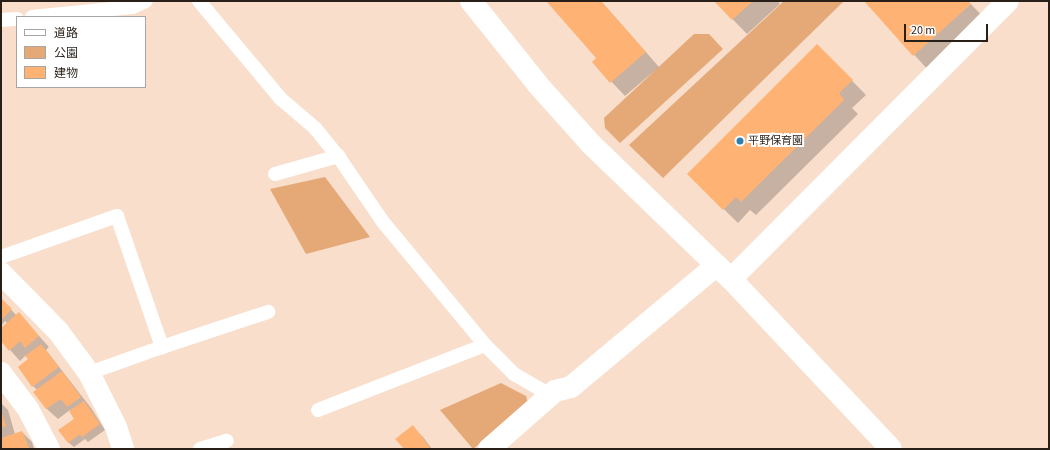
<!DOCTYPE html>
<html>
<head>
<meta charset="utf-8">
<style>
	body { margin:0 }
	#map { position:relative; width:1050px; height:450px; overflow:hidden; background:#f8decb; font-family:"Source Sans 3","Noto Sans JP",sans-serif }
	div>[style] { position:absolute }
	[style*='--x'] { left:calc(var(--x)*1px); top:calc(var(--y)*1px); width:calc(var(--w)*1px); rotate:calc(var(--a)*1deg) }
	.green>* { inset:0; background:#e5a877 }
	.shadow>* { inset:0; background:#0003 }
	.building>* { inset:0; background:#feb375 }
	.lane>* { height:14px; margin:-7px; padding:0 7px; transform-origin:7px; border-radius:7px; background:#fff }
	.street>* { height:22px; margin:-11px; padding:0 11px; transform-origin:11px; border-radius:11px; background:#fff }
	.dots>* { width:11px; height:11px; translate:-50% -50%; box-sizing:border-box; border:2px solid #fff; border-radius:50% }
	span { translate:-50% -50%; white-space:nowrap; text-align:center; line-height:1.15; -webkit-text-stroke:4px #fff; paint-order:stroke }
	.poi-label { font-size:11px; color:#281f18 }
	.left { translate:0 -50%; text-align:left }
	.frame { position:absolute; inset:0; border:2px solid #281f18; pointer-events:none }
	.legend { position:absolute; left:16px; top:16px; width:130px; height:72px; box-sizing:border-box; background:#fff; border:1px solid #a9a5a3; margin:0; padding:5px 7px; list-style:none; font-size:12px; color:#281f18 }
	.legend li { display:flex; align-items:center; gap:8px; height:20px }
	.legend b { width:20px; border:1px solid #a9a5a3 }
	.scale { position:absolute; left:904px; top:24px; width:84px; height:18px; box-sizing:border-box; border:2px solid #281f18; border-top:0; padding-left:5px; font-size:12px; line-height:14px; white-space:nowrap; color:#281f18; -webkit-text-stroke:3px #fff; paint-order:stroke }
</style>
</head>
<body>
<div id="map">
	<div class="green">
		<div style="clip-path:polygon(784px 1px,843px 2px,663px 178px,629px 145px)"></div>
		<div style="clip-path:polygon(694px 34px,709px 34px,723px 49px,620px 143px,605px 128px,604px 118px)"></div>
		<div style="clip-path:polygon(325px 177px,370px 237px,306px 254px,270px 189px)"></div>
		<div style="clip-path:polygon(501px 383px,526px 396px,528px 403px,473px 449px,440px 410px)"></div>
	</div>
	<div class="shadow">
		<div style="clip-path:polygon(547px 1px,601px 1px,659px 67px,625px 96px,593px 62px,598px 58px)"></div>
		<div style="clip-path:polygon(715px 1px,778px 1px,780px 4px,747px 34px)"></div>
		<div style="clip-path:polygon(865px 1px,968px 1px,987px 21px,930px 72px)"></div>
		<div style="clip-path:polygon(817px 45px,866px 95px,852px 108px,858px 114px,756px 215px,750px 210px,738px 223px,688px 174px)"></div>
		<div style="clip-path:polygon(1px 299px,17px 316px,19px 314px,49px 347px,46px 350px,91px 408px,105px 430px,88px 442px,85px 439px,74px 447px,68px 442px,76px 419px,70px 410px,58px 419px,47px 409px,35px 393px,37px 390px,33px 386px,29px 360px,26px 355px,20px 361px,1px 340px,1px 329px,7px 323px,5px 321px,1px 326px)"></div>
		<div style="clip-path:polygon(1px 403px,8px 410px,15px 434px,22px 432px,32px 442px,34px 449px,1px 449px)"></div>
		<div style="clip-path:polygon(413px 427px,423px 437px,432px 449px,405px 449px)"></div>
	</div>
	<div class="building">
		<div style="clip-path:polygon(546px 1px,601px 1px,646px 52px,610px 83px,592px 62px,596px 58px)"></div>
		<div style="clip-path:polygon(714px 1px,753px 1px,732px 20px)"></div>
		<div style="clip-path:polygon(864px 1px,968px 1px,971px 4px,913px 56px)"></div>
		<div style="clip-path:polygon(817px 44px,853px 80px,839px 93px,844px 100px,741px 202px,736px 197px,723px 210px,687px 174px)"></div>
		<div style="clip-path:polygon(1px 298px,12px 309px,1px 320px)"></div>
		<div style="clip-path:polygon(19px 312px,39px 336px,25px 348px,20px 341px,9px 351px,1px 341px,1px 328px)"></div>
		<div style="clip-path:polygon(41px 344px,59px 367px,32px 387px,18px 367px,28px 359px,25px 356px)"></div>
		<div style="clip-path:polygon(62px 371px,81px 397px,67px 407px,61px 399px,46px 409px,33px 392px)"></div>
		<div style="clip-path:polygon(84px 401px,100px 424px,82px 437px,80px 434px,68px 443px,58px 430px,74px 419px,69px 411px)"></div>
		<div style="clip-path:polygon(1px 411px,6px 426px,1px 427px)"></div>
		<div style="clip-path:polygon(413px 425px,431px 449px,404px 449px,395px 439px)"></div>
		<div style="clip-path:polygon(22px 431px,29px 448px,1px 449px,1px 438px)"></div>
	</div>
	<div class="lane">
		<div style="--x:199;--y:1;--w:128;--a:50.1"></div>
		<div style="--x:281;--y:99;--w:45;--a:40.5"></div>
		<div style="--x:315;--y:128;--w:36;--a:51"></div>
		<div style="--x:338;--y:156;--w:80;--a:55.7"></div>
		<div style="--x:383;--y:222;--w:160;--a:50.3"></div>
		<div style="--x:485;--y:345;--w:41;--a:45"></div>
		<div style="--x:514;--y:374;--w:34;--a:30"></div>
		<div style="--x:544;--y:391;--w:11;--a:0"></div>
		<div style="--x:32;--y:17;--w:101;--a:-5.7"></div>
		<div style="--x:133;--y:7;--w:14;--a:-25"></div>
		<div style="--x:1;--y:20;--w:16;--a:-4"></div>
		<div style="--x:275;--y:174;--w:66;--a:-15.9"></div>
		<div style="--x:1;--y:257;--w:123;--a:-19.5"></div>
		<div style="--x:117;--y:216;--w:139;--a:71"></div>
		<div style="--x:162;--y:347;--w:77;--a:160.4"></div>
		<div style="--x:162;--y:347;--w:112;--a:-18.3"></div>
		<div style="--x:318;--y:410;--w:179;--a:-21.3"></div>
		<div style="--x:200;--y:449;--w:28;--a:-17"></div>
	</div>
	<div class="street">
		<div style="--x:471;--y:1;--w:109;--a:51.3"></div>
		<div style="--x:539;--y:86;--w:78;--a:48.1"></div>
		<div style="--x:591;--y:144;--w:194;--a:44"></div>
		<div style="--x:731;--y:279;--w:233;--a:46.7"></div>
		<div style="--x:1;--y:273;--w:81;--a:45.5"></div>
		<div style="--x:58;--y:331;--w:52;--a:53.6"></div>
		<div style="--x:89;--y:373;--w:60;--a:63.4"></div>
		<div style="--x:116;--y:427;--w:23;--a:72"></div>
		<div style="--x:731;--y:279;--w:392;--a:-45.1"></div>
		<div style="--x:1;--y:373;--w:45;--a:53.1"></div>
		<div style="--x:28;--y:409;--w:45;--a:62.3"></div>
		<div style="--x:489;--y:449;--w:88;--a:-41.3"></div>
		<div style="--x:555;--y:391;--w:16;--a:-14"></div>
		<div style="--x:571;--y:387;--w:190;--a:-39.9"></div>
	</div>
	<div class="dots">
		<div style="left:740px;top:141px;background:#2f80b1"></div>
	</div>
	<div class="poi-label">
		<span class="left" style="left:748px;top:141px">平野保育園</span>
	</div>
	<div class="frame"></div>
	<ul class="legend">
	<li><b style="height:5px;background:#fff"></b>道路</li>
	<li><b style="height:11px;background:#e5a877"></b>公園</li>
	<li><b style="height:11px;background:#feb375"></b>建物</li>
	</ul>
	<div class="scale">20 m</div>
</div>
</body>
</html>
